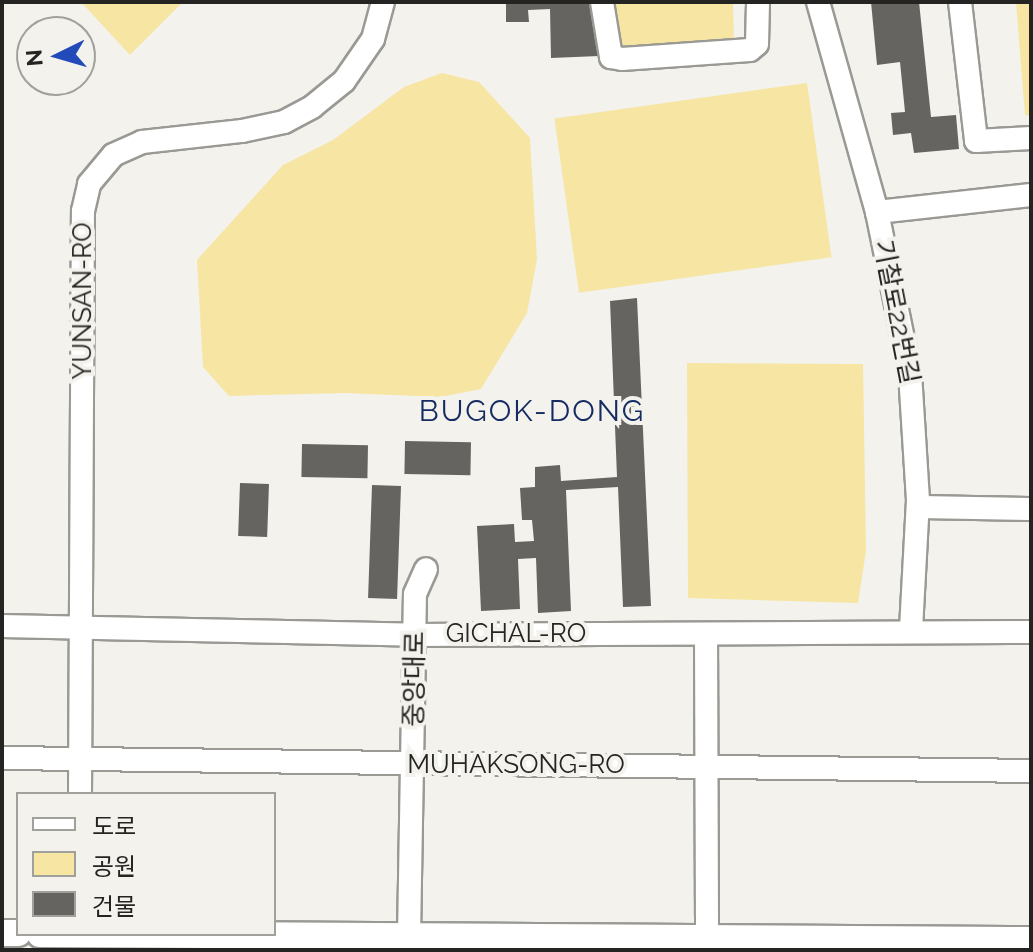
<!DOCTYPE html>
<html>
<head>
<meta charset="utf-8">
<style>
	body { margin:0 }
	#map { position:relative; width:1033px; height:952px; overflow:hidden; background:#f3f2ed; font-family:Raleway,"Noto Sans KR",sans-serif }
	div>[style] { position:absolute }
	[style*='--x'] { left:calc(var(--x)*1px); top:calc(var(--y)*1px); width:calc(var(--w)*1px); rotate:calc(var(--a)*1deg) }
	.green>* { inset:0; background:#f7e5a4; transform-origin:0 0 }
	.building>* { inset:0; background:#656460; transform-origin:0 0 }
	.roads { filter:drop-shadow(2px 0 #9a9994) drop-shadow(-2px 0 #9a9994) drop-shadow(0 2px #9a9994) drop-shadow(0 -2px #9a9994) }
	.minor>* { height:22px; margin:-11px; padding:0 11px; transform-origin:11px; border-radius:11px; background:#fff }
	.major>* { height:26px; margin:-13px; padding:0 13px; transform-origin:13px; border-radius:13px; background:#fff }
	span { translate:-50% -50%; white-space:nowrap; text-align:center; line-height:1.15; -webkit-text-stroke:8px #f3f2ed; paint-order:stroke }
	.street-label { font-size:26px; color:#242422 }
	.quarter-label { font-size:30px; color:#162b61; letter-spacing:2px }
	.frame { position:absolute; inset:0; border:4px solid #242422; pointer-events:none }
	.legend { position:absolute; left:16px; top:792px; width:260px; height:144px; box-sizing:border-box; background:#f3f2ed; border:2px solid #a0a09c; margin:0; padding:10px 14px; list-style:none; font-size:24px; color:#242422 }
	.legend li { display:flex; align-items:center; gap:16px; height:40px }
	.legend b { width:40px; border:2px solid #a0a09c }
	.north { position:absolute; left:16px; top:16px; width:80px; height:80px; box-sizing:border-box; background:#f3f2ed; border:2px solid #a0a09c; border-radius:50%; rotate:265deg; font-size:22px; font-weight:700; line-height:32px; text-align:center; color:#242422 }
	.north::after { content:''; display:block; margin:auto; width:28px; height:36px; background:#224bb9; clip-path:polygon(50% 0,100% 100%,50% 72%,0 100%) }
</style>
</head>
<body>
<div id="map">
	<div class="green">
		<div style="clip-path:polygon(81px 2px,183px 2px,130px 55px)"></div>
		<div style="clip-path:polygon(614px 2px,733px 2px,734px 42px,615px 49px)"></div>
		<div style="clip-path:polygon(1016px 2px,1031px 2px,1031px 116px,1025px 115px)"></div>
		<div style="clip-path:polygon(442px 73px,479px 82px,530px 138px,537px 259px,527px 313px,481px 389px,440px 397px,345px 393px,229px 396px,203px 367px,197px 260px,283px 165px,333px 140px,404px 87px)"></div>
		<div style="left:807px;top:83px;width:176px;height:255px;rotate:82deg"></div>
		<div style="clip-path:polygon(687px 363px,863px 364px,866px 551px,858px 603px,688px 598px)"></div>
	</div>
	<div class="building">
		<div style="clip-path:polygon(506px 2px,591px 2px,599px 56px,551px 58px,550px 9px,528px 10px,529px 22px,506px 22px)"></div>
		<div style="clip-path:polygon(871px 2px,919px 2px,931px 117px,956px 115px,959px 149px,914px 153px,911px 133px,893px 135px,891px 113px,905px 112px,900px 62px,877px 65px)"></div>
		<div style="clip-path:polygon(637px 298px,651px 606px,623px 607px,618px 487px,566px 490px,571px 611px,538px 613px,536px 558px,518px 559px,520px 609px,481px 611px,477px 526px,514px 524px,515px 542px,534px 541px,532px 520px,522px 520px,520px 488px,535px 487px,535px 467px,560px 465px,561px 481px,617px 477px,610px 301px)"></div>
		<div style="left:405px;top:441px;width:66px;height:33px;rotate:1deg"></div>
		<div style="left:302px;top:444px;width:66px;height:33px;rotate:1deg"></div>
		<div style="left:240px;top:483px;width:29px;height:53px;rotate:2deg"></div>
		<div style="left:401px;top:486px;width:113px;height:29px;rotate:92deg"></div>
	</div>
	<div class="roads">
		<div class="minor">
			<div style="--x:602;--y:2;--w:56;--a:80.7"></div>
			<div style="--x:611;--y:57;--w:11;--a:10"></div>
			<div style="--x:622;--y:59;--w:128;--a:-4"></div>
			<div style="--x:750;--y:50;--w:9;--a:-41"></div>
			<div style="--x:757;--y:44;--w:42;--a:-88.6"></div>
			<div style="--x:818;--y:2;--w:218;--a:74.3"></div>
			<div style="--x:877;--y:212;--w:164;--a:78.4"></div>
			<div style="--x:910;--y:373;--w:127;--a:86.4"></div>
			<div style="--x:918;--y:500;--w:131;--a:93.1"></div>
			<div style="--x:960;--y:2;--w:140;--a:83.4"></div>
			<div style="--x:976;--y:141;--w:55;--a:-3.1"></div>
			<div style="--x:877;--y:212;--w:155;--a:-6.3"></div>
			<div style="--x:918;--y:507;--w:113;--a:1"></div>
			<div style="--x:2;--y:626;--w:415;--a:1.2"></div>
			<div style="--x:417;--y:635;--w:614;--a:-0.28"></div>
			<div style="--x:706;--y:634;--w:304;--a:89.8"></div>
			<div style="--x:2;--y:758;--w:1029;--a:0.72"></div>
			<div style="--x:80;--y:794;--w:583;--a:-89.71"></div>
			<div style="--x:83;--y:211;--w:28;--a:-77"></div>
			<div style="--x:89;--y:184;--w:38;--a:-50"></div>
			<div style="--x:113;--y:155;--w:32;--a:-24"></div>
			<div style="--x:142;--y:142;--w:101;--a:-6.3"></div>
			<div style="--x:242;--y:131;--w:43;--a:-12.1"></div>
			<div style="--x:284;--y:122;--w:32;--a:-28"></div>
			<div style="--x:312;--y:107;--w:41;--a:-39.1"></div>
			<div style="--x:344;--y:81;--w:51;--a:-55.4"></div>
			<div style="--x:373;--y:39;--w:38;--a:-75"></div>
			<div style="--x:409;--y:936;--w:342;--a:-89"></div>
			<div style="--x:415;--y:594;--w:27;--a:-66"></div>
		</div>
		<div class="major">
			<div style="--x:2;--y:933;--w:16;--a:0"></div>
			<div style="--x:40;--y:934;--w:991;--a:0.35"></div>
		</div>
	</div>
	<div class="street-label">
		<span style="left:83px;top:301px;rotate:-90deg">YUNSAN-RO</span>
		<span style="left:896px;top:312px;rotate:79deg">기찰로22번길</span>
		<span style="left:516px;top:634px">GICHAL-RO</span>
		<span style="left:415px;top:679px;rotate:-89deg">중앙대로</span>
		<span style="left:516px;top:765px">MUHAKSONG-RO</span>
	</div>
	<div class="quarter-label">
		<span style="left:532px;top:411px">BUGOK-DONG</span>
	</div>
	<div class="frame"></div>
	<ul class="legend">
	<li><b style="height:10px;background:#fff"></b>도로</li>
	<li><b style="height:22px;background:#f7e5a4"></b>공원</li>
	<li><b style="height:22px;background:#656460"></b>건물</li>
	</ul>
	<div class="north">N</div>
</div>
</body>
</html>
